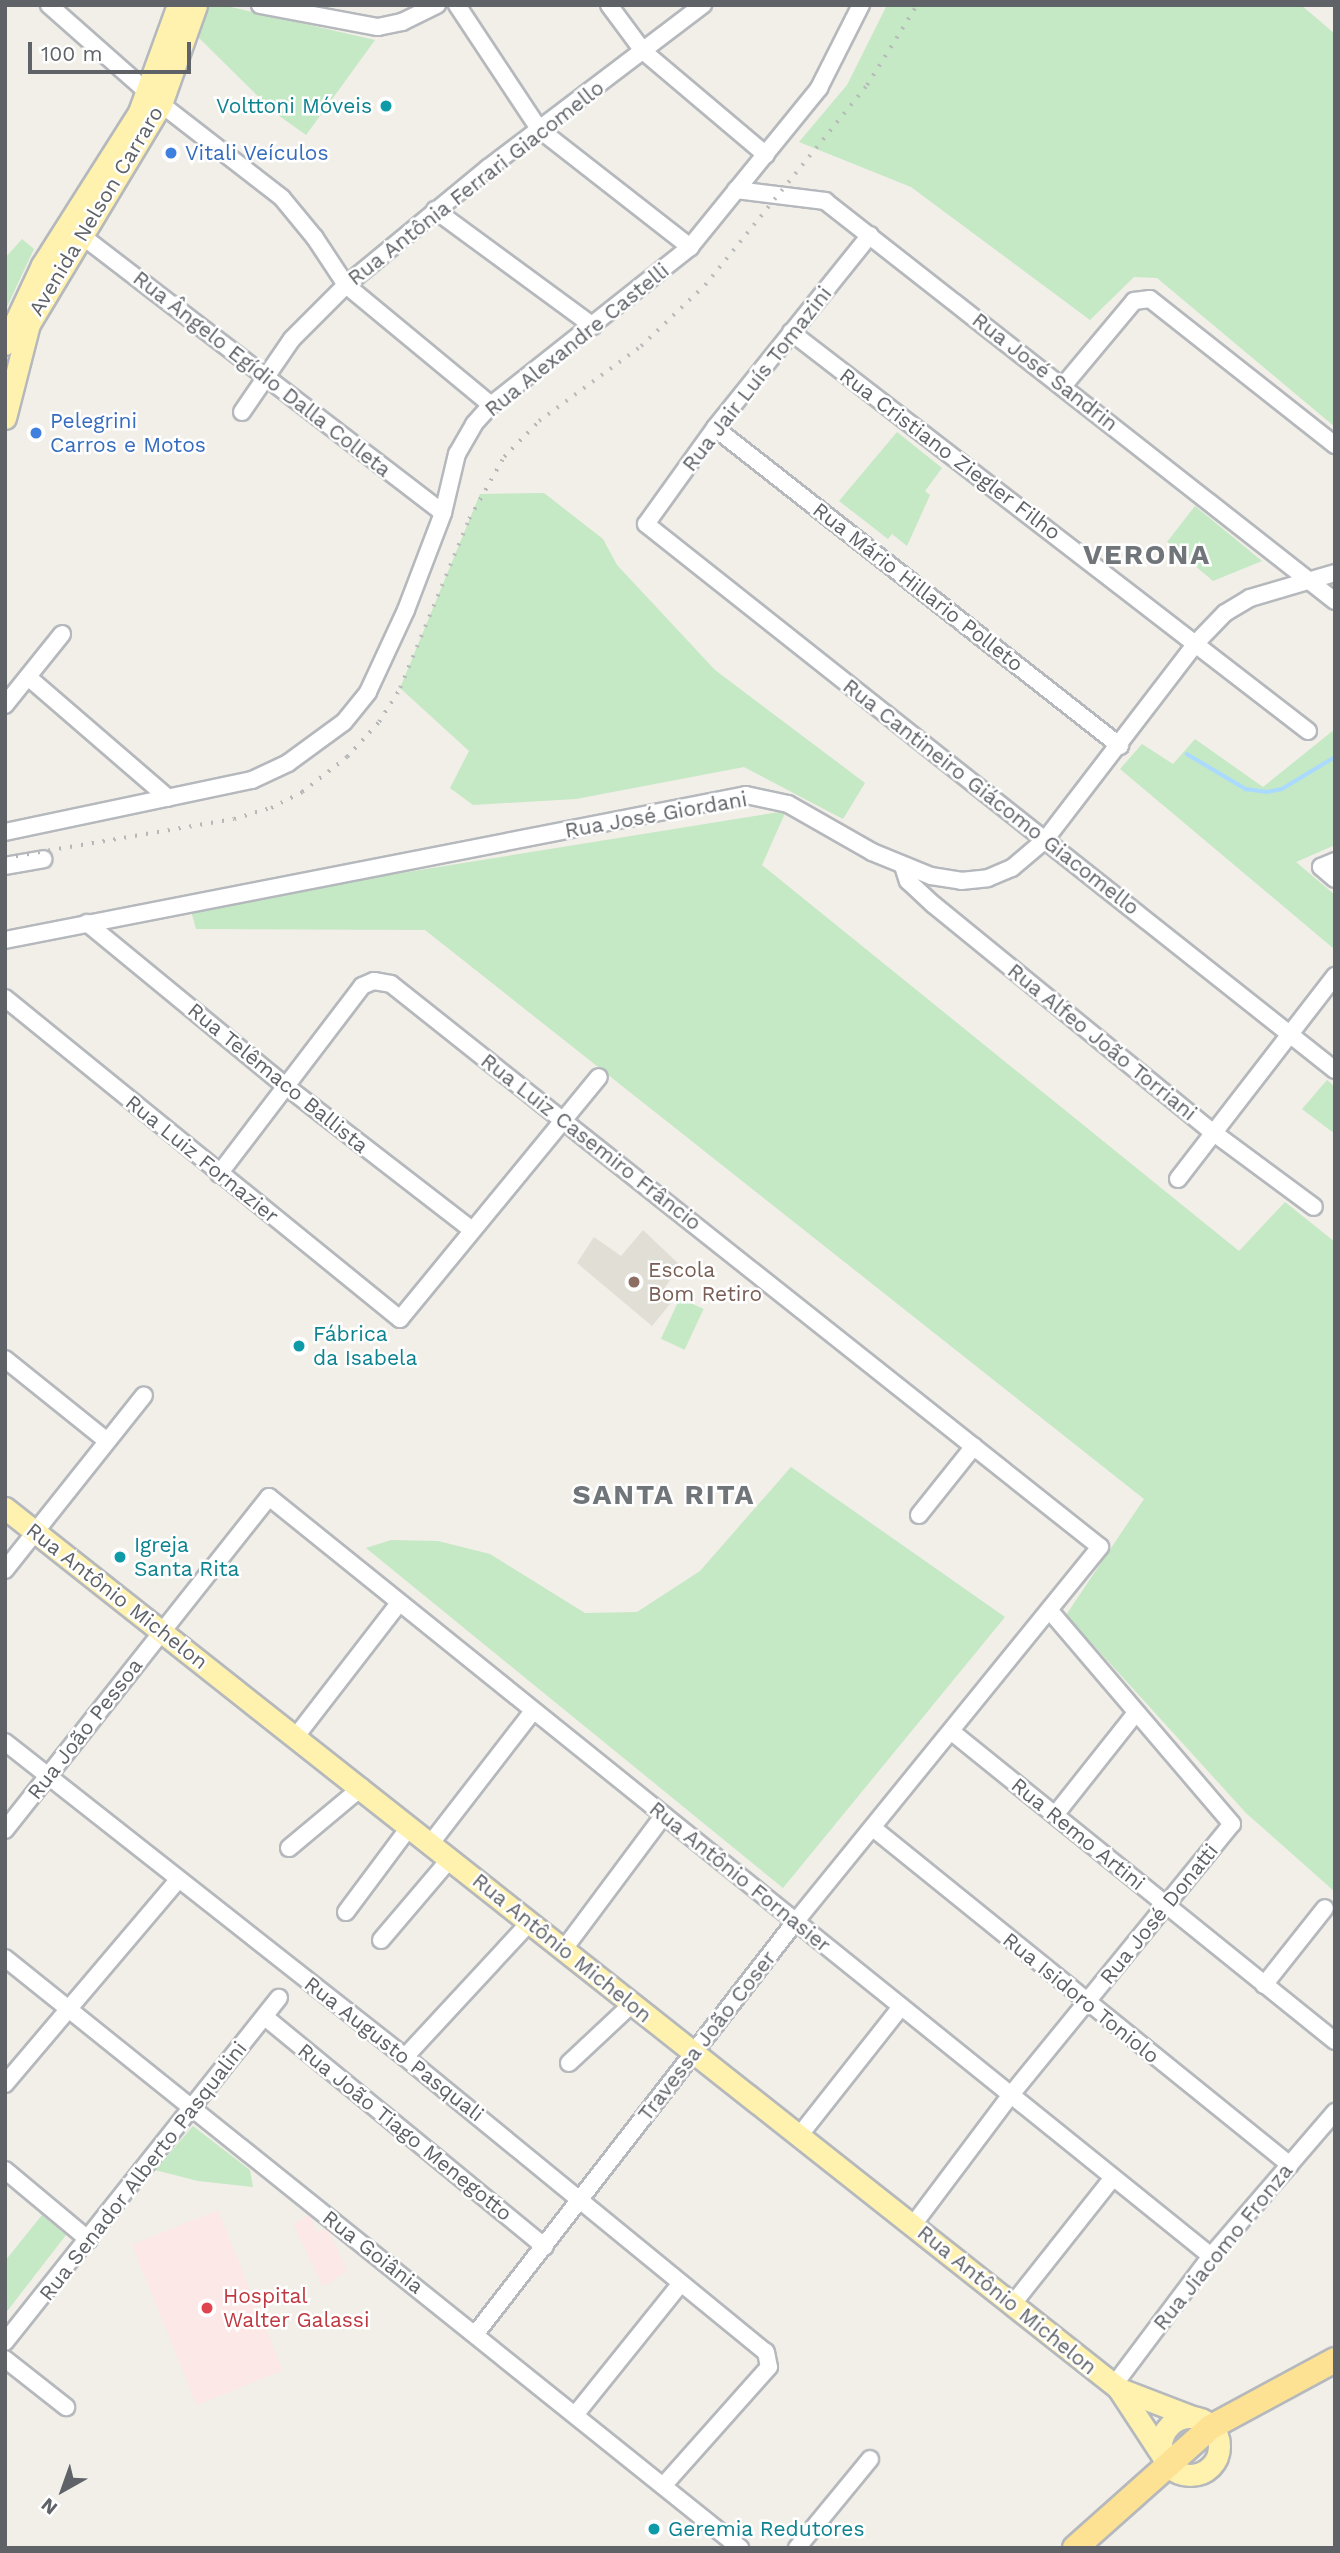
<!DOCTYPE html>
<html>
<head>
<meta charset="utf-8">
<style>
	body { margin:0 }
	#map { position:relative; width:1340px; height:2553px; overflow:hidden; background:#f1efe8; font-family:"Work Sans",sans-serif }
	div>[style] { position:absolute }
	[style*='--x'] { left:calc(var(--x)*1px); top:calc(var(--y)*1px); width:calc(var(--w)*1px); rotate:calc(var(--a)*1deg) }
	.education>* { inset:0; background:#e1ded6 }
	.medical>* { inset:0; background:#fce8e6; transform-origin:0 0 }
	.green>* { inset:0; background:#c5e8c5; transform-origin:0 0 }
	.stream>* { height:3.5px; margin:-1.75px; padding:0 1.75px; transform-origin:1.75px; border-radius:1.75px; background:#aadaff }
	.roads { filter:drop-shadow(2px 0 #b5b8bc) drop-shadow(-2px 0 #b5b8bc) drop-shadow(0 2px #b5b8bc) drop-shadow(0 -2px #b5b8bc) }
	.minor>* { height:16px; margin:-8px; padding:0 8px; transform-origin:8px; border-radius:8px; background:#fff }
	.major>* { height:21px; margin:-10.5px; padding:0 10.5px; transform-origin:10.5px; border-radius:10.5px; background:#fff2af }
	.major>.ring { margin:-10.5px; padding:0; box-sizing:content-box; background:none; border:21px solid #fff2af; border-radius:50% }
	.highway>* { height:24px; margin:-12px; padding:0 12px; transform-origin:12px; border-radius:12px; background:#fde293 }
	.rail>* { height:3.5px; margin-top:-1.75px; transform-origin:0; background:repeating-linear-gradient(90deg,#b6b7b8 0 2px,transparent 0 11px) }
	.dots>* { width:19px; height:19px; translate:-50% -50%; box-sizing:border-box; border:4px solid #fff; border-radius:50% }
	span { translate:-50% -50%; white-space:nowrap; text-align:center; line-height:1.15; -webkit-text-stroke:5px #fff; paint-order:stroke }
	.culture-label { font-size:21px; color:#0d838f }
	.right { translate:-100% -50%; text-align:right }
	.left { translate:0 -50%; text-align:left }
	.shop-label { font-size:21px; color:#366cbe }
	.street-label { font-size:21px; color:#5f6368 }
	.education-label { font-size:21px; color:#785e54 }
	.health-label { font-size:21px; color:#be3a42 }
	.district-label { font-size:28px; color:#70757a; font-weight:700; letter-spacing:2px }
	.frame { position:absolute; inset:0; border:7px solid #5f6368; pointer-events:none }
	.north { position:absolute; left:28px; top:2455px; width:70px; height:70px; -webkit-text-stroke:5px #fff; paint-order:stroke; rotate:220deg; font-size:19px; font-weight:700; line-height:28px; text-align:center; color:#5f6368 }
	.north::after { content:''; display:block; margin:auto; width:24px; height:32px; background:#5f6368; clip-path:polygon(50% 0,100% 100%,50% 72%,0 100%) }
	.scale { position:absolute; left:28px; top:42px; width:163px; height:32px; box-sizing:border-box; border:4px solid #5f6368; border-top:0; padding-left:9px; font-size:21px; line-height:24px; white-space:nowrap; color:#5f6368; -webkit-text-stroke:5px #fff; paint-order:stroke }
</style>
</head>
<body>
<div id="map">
	<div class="education">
		<div style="clip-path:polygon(643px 1230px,681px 1266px,665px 1287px,675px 1298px,652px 1326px,577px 1263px,594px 1237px,621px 1256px)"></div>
	</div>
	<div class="medical">
		<div style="left:218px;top:2210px;width:173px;height:93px;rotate:68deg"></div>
		<div style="clip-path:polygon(310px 2215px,317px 2233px,328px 2228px,347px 2271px,323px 2287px,293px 2224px)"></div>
	</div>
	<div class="green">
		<div style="clip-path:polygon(208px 5px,222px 5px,375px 40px,306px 135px,275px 113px,199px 38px)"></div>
		<div style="clip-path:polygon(887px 5px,1301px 5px,1335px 34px,1335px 427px,1157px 278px,1134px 277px,1090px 320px,911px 187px,799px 142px,847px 85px)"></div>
		<div style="clip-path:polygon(22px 239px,34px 249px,5px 311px,5px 258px)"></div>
		<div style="clip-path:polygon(897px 432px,942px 468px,925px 491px,930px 495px,907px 546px,892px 534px,888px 539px,839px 501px)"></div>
		<div style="clip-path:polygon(544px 493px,603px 539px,617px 565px,715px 670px,865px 783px,843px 819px,744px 767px,576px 799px,473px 805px,450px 788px,469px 751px,400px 688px,480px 494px)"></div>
		<div style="clip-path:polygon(1195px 506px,1262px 561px,1213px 581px,1167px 542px)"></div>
		<div style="clip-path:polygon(1335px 729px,1335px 845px,1296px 862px,1335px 895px,1333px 948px,1120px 769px,1142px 744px,1173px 764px,1195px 739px,1263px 787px)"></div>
		<div style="clip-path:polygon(786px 811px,762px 865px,1239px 1251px,1285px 1202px,1335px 1242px,1335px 1892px,1246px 1813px,1066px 1615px,1144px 1499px,425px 930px,196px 929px,190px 907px)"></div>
		<div style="clip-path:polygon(1327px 1080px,1335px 1087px,1335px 1134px,1302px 1109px)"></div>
		<div style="left:680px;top:1298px;width:26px;height:45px;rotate:25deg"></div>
		<div style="clip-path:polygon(791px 1467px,1005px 1617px,783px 1888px,366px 1548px,391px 1540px,438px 1541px,490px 1554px,585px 1613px,637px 1612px,700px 1571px)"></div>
		<div style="clip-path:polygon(193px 2126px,250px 2170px,253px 2187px,198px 2181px,155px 2170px)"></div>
		<div style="clip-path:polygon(42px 2215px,66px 2235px,5px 2314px,5px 2261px)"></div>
	</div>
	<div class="stream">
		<div style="--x:1187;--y:754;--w:69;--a:30.7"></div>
		<div style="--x:1246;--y:789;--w:21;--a:8"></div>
		<div style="--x:1267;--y:792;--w:15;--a:-11"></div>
		<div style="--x:1282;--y:789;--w:62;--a:-31.1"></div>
	</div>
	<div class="roads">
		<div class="minor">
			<div style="--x:49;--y:5;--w:149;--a:41.5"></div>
			<div style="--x:161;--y:104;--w:153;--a:37.8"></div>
			<div style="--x:282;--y:198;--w:52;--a:50.5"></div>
			<div style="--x:315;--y:238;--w:56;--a:56.6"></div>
			<div style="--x:346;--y:285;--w:188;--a:39.6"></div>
			<div style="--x:260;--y:5;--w:120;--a:10.6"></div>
			<div style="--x:378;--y:27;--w:25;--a:-12"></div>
			<div style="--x:402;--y:22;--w:39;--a:-26"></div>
			<div style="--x:457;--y:5;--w:149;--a:56.5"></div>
			<div style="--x:539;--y:129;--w:192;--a:38"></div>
			<div style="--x:609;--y:5;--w:57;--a:53.5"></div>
			<div style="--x:643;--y:51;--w:161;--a:40.2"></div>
			<div style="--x:736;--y:190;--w:90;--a:7"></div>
			<div style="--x:825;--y:201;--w:648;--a:38.11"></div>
			<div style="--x:435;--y:210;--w:196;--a:36.3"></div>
			<div style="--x:73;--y:229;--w:466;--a:37.5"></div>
			<div style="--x:870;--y:235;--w:248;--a:128.8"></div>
			<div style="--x:715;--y:428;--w:118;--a:125.7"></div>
			<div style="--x:646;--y:524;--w:879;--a:38.4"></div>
			<div style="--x:791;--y:332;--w:653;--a:37.66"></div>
			<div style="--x:1063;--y:386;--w:111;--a:-50.1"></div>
			<div style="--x:1134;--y:301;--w:16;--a:-7"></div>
			<div style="--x:1150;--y:299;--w:236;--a:38.3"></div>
			<div style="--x:242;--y:412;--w:88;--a:-55.6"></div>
			<div style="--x:292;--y:339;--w:76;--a:-45"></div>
			<div style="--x:346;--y:285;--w:184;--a:-39.5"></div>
			<div style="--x:488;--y:168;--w:270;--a:-37.2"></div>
			<div style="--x:715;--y:428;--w:515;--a:38.14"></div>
			<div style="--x:28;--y:677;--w:185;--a:40.8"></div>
			<div style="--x:5;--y:705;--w:91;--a:-51.2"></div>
			<div style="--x:5;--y:832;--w:252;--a:-11.9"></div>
			<div style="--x:252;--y:780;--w:40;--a:-25"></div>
			<div style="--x:288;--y:763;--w:69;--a:-36.2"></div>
			<div style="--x:344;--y:722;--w:38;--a:-51"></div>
			<div style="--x:368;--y:692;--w:90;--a:-65.1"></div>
			<div style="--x:406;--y:610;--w:104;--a:-69.1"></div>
			<div style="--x:443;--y:513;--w:61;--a:-76.7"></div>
			<div style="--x:457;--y:454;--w:34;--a:-60"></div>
			<div style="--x:474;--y:424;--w:25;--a:-48"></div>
			<div style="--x:491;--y:405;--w:254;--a:-38.4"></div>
			<div style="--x:690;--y:247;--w:205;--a:-50.9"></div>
			<div style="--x:819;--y:88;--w:93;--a:-63.2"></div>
			<div style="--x:1335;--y:861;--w:15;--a:157"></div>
			<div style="--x:1321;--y:867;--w:18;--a:41"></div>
			<div style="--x:5;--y:866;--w:39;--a:-10"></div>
			<div style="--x:903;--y:866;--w:16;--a:72"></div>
			<div style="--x:908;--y:881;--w:35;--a:43"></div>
			<div style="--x:934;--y:905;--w:361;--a:39.2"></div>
			<div style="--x:1214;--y:1133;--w:124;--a:36.5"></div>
			<div style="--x:87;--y:923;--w:259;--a:39.4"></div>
			<div style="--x:287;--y:1087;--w:234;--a:37.7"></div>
			<div style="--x:5;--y:940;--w:755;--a:-11.07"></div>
			<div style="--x:746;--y:795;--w:43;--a:12.1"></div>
			<div style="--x:788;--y:804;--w:97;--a:29.7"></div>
			<div style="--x:872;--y:852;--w:64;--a:22.1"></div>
			<div style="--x:931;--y:876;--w:30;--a:9"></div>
			<div style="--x:961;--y:881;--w:27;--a:-6"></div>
			<div style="--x:988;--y:878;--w:26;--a:-23"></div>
			<div style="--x:1012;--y:868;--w:43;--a:-40.3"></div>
			<div style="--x:1045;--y:840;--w:248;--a:-52.5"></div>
			<div style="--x:1196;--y:643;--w:42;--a:-46"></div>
			<div style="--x:1225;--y:613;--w:29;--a:-31"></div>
			<div style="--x:1250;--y:598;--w:89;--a:-16.4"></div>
			<div style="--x:5;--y:998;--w:509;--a:39.1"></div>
			<div style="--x:400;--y:1319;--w:313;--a:-50.6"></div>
			<div style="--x:219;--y:1174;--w:236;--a:-52.7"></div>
			<div style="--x:362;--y:986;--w:13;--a:-23"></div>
			<div style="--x:374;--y:981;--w:17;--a:10"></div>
			<div style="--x:391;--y:984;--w:905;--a:38.45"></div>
			<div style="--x:1100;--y:1547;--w:483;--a:129.1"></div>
			<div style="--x:795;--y:1922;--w:519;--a:127.8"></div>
			<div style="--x:1178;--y:1179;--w:257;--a:-52.3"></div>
			<div style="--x:5;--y:1359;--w:131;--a:38.8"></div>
			<div style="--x:919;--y:1515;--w:88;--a:-51.4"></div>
			<div style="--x:5;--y:1570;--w:223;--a:-51.5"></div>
			<div style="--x:952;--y:1732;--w:492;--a:38.9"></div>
			<div style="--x:297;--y:1735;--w:167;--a:-52.3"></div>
			<div style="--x:5;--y:1742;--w:509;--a:38.22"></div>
			<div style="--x:405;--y:2057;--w:466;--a:39.3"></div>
			<div style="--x:766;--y:2352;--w:15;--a:79"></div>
			<div style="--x:769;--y:2367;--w:159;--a:131.7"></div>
			<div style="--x:1055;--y:1815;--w:129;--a:-51.6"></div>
			<div style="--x:873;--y:1828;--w:536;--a:38.94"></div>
			<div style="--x:5;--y:1830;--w:425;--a:-51.6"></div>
			<div style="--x:269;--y:1497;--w:1210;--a:38.86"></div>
			<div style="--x:431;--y:1843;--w:167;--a:-52.3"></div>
			<div style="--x:289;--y:1848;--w:95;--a:-39.9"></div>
			<div style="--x:346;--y:1912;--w:107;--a:-53.3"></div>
			<div style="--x:381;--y:1940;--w:106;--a:-49.6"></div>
			<div style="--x:564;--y:1949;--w:167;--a:-53.3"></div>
			<div style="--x:5;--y:1958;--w:943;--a:38.75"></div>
			<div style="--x:1264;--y:1985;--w:98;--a:-51.6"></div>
			<div style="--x:265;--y:2017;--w:362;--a:39.4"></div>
			<div style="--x:405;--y:2057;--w:184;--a:-47.2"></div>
			<div style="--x:569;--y:2063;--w:85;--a:-43.1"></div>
			<div style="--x:5;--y:2084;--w:267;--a:-49.7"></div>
			<div style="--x:799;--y:2136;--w:164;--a:-51.7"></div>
			<div style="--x:5;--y:2170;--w:109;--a:39.8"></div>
			<div style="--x:913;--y:2225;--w:161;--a:-53.1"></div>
			<div style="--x:1010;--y:2096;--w:351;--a:-50.8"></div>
			<div style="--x:1232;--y:1824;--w:280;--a:-130.5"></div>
			<div style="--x:1012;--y:2305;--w:161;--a:-51.6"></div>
			<div style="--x:5;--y:2342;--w:440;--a:-51.5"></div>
			<div style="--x:5;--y:2359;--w:78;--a:38.2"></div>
			<div style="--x:1114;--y:2385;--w:161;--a:-53.1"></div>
			<div style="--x:1211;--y:2256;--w:190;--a:-49.3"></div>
			<div style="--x:575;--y:2415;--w:169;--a:-51.2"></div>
			<div style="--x:797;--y:2548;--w:115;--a:-50.6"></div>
		</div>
		<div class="major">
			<div style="--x:5;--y:344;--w:87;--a:-64.9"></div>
			<div style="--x:42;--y:265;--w:181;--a:-57.6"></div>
			<div style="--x:139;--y:112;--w:114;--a:-70"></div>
			<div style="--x:5;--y:418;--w:97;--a:-75.7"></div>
			<div style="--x:29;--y:324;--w:257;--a:-59"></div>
			<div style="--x:161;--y:104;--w:105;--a:-70.5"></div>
			<div style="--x:5;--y:1508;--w:1419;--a:38.33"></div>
			<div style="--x:1118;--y:2388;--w:80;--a:56.7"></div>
			<div style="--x:1120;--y:2389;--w:78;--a:21"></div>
			<div class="ring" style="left:1161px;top:2417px;width:37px;height:37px"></div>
		</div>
		<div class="highway">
			<div style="--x:1075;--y:2548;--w:182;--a:-41.7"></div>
			<div style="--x:1211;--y:2427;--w:141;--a:-28.4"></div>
		</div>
	</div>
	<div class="rail">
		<div style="--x:5;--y:858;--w:232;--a:-9.7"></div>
		<div style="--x:234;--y:819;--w:39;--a:-17"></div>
		<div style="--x:271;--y:808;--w:35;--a:-27"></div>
		<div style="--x:302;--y:792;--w:57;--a:-37.9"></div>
		<div style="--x:347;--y:757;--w:47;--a:-47.6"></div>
		<div style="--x:379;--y:722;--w:40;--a:-58"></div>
		<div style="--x:400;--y:688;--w:183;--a:-67.8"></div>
		<div style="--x:469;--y:519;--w:71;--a:-60.6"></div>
		<div style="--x:504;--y:457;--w:50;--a:-45.8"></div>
		<div style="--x:539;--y:421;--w:127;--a:-36.3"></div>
		<div style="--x:641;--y:346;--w:88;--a:-43.6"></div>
		<div style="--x:705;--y:285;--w:257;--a:-51"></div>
		<div style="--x:867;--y:85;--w:94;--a:-58"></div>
	</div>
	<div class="dots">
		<div style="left:386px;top:106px;background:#0f9aa8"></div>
		<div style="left:171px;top:153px;background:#3f7fe0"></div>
		<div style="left:36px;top:433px;background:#3f7fe0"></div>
		<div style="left:634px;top:1282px;background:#8d6e63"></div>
		<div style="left:299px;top:1346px;background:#0f9aa8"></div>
		<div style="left:120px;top:1557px;background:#0f9aa8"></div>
		<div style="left:207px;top:2308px;background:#e0444e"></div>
		<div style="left:654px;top:2529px;background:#0f9aa8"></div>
	</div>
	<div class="culture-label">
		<span class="right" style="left:372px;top:106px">Volttoni Móveis</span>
		<span class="left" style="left:313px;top:1346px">Fábrica<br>da Isabela</span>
		<span class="left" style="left:134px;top:1557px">Igreja<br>Santa Rita</span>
		<span class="left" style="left:668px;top:2529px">Geremia Redutores</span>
	</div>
	<div class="shop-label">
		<span class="left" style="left:185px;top:153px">Vitali Veículos</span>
		<span class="left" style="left:50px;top:433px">Pelegrini<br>Carros e Motos</span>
	</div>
	<div class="street-label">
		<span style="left:476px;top:183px;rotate:-38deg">Rua Antônia Ferrari Giacomello</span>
		<span style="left:96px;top:211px;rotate:-59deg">Avenida Nelson Carraro</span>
		<span style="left:577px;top:340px;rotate:-39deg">Rua Alexandre Castelli</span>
		<span style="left:1045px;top:372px;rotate:38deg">Rua José Sandrin</span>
		<span style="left:262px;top:374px;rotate:38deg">Rua Ângelo Egídio Dalla Colleta</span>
		<span style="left:757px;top:379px;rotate:-52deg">Rua Jair Luís Tomazini</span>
		<span style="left:950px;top:454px;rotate:37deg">Rua Cristiano Ziegler Filho</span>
		<span style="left:918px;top:587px;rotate:38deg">Rua Mário Hillario Polleto</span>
		<span style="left:991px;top:797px;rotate:38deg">Rua Cantineiro Giácomo Giacomello</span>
		<span style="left:656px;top:815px;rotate:-10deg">Rua José Giordani</span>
		<span style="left:1102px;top:1042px;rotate:39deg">Rua Alfeo João Torriani</span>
		<span style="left:278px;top:1078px;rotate:39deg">Rua Telêmaco Ballista</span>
		<span style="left:591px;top:1142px;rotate:38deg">Rua Luiz Casemiro Frâncio</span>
		<span style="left:202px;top:1159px;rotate:39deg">Rua Luiz Fornazier</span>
		<span style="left:117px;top:1596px;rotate:38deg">Rua Antônio Michelon</span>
		<span style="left:85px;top:1729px;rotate:-52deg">Rua João Pessoa</span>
		<span style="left:1078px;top:1834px;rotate:39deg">Rua Remo Artini</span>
		<span style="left:740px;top:1877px;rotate:39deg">Rua Antônio Fornasier</span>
		<span style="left:1159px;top:1914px;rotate:-51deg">Rua José Donatti</span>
		<span style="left:562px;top:1948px;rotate:39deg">Rua Antônio Michelon</span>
		<span style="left:1081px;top:1998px;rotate:39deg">Rua Isidoro Toniolo</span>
		<span style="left:707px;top:2036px;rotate:-52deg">Travessa João Coser</span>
		<span style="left:394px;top:2049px;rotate:38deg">Rua Augusto Pasquali</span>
		<span style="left:405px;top:2132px;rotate:39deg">Rua João Tiago Menegotto</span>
		<span style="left:143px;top:2171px;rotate:-52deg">Rua Senador Alberto Pasqualini</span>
		<span style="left:1223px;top:2247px;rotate:-51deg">Rua Jiacomo Fronza</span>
		<span style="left:373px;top:2252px;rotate:38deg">Rua Goiânia</span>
		<span style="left:1007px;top:2300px;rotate:39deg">Rua Antônio Michelon</span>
	</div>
	<div class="education-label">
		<span class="left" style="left:648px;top:1282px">Escola<br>Bom Retiro</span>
	</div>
	<div class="health-label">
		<span class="left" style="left:223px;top:2308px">Hospital<br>Walter Galassi</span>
	</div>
	<div class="district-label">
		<span style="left:1147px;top:555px">VERONA</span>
		<span style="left:664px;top:1495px">SANTA RITA</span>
	</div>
	<div class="frame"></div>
	<div class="north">N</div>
	<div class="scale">100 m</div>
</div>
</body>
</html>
